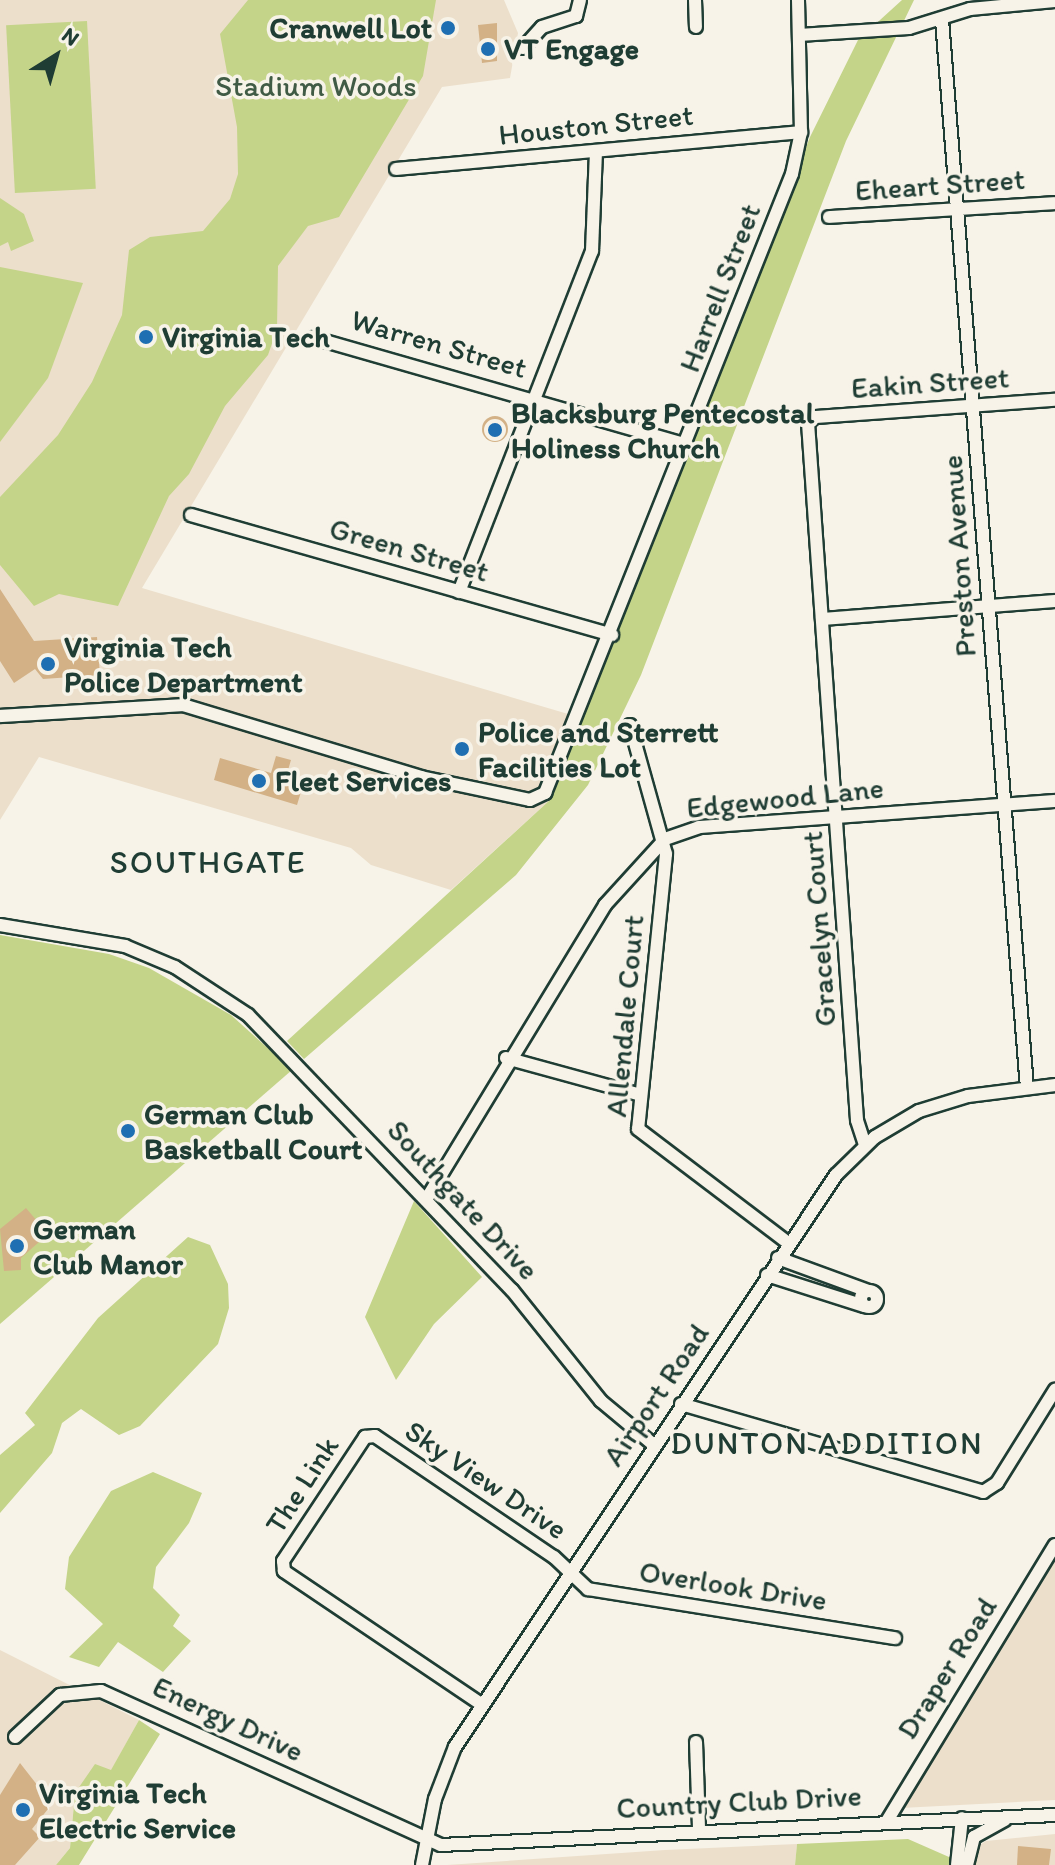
<!DOCTYPE html>
<html>
<head>
<meta charset="utf-8">
<style>
	body { margin:0 }
	#map { position:relative; width:1055px; height:1865px; overflow:hidden; background:#f7f3e8; font-family:Itim,sans-serif }
	div>[style] { position:absolute }
	[style*='--x'] { left:calc(var(--x)*1px); top:calc(var(--y)*1px); width:calc(var(--w)*1px); rotate:calc(var(--a)*1deg) }
	.built>* { inset:0; background:#ecdfcb }
	.green>* { inset:0; background:#c4d489; transform-origin:0 0 }
	.building>* { inset:0; background:#d3b186 }
	.round { border-radius:50% }
	.roads { filter:drop-shadow(2px 0 #1f3d34) drop-shadow(-2px 0 #1f3d34) drop-shadow(0 2px #1f3d34) drop-shadow(0 -2px #1f3d34) }
	.minor>* { height:12px; margin:-6px; padding:0 6px; transform-origin:6px; border-radius:6px; background:#f7f3e8 }
	.minor>.ring { margin:-6px; padding:0; box-sizing:content-box; background:none; border:12px solid #f7f3e8; border-radius:50% }
	.dots>* { width:22px; height:22px; translate:-50% -50%; box-sizing:border-box; border:4px solid #f7f3e8; border-radius:50% }
	span { translate:-50% -50%; white-space:nowrap; text-align:center; line-height:1.15; -webkit-text-stroke:7px #f7f3e8; paint-order:stroke }
	.poi-label { font-size:30px; color:#1f3d34; font-weight:700 }
	.right { translate:-100% -50%; text-align:right }
	.left { translate:0 -50%; text-align:left }
	.park-label { font-size:30px; color:#405b45 }
	.street-label { font-size:30px; color:#1f3d34 }
	.neighbourhood-label { font-size:32px; color:#1f3d34; letter-spacing:2px }
	.north { position:absolute; left:16px; top:16px; width:80px; height:80px; -webkit-text-stroke:6px #f7f3e8; paint-order:stroke; rotate:37deg; font-size:22px; font-weight:700; line-height:32px; text-align:center; color:#1f3d34 }
	.north::after { content:''; display:block; margin:auto; width:28px; height:36px; background:#1f3d34; clip-path:polygon(50% 0,100% 100%,50% 72%,0 100%) }
</style>
</head>
<body>
<div id="map">
	<div class="built">
		<div style="clip-path:polygon(0 0,504px 0,518px 33px,510px 78px,442px 87px,142px 588px,585px 719px,551px 799px,451px 890px,371px 865px,351px 848px,39px 757px,0 820px)"></div>
		<div style="clip-path:polygon(1055px 1561px,1055px 1800px,901px 1808px)"></div>
		<div style="clip-path:polygon(0 1650px,139px 1720px,111px 1771px,75px 1793px,70px 1848px,56px 1865px,0 1865px)"></div>
		<div style="clip-path:polygon(1055px 1834px,1055px 1865px,976px 1865px,978px 1846px,986px 1841px)"></div>
		<div style="clip-path:polygon(797px 1844px,795px 1865px,447px 1865px,665px 1850px)"></div>
	</div>
	<div class="green">
		<div style="clip-path:polygon(248px 0,436px 0,423px 76px,339px 217px,308px 226px,278px 266px,277px 329px,268px 355px,225px 406px,189px 474px,169px 496px,118px 606px,59px 594px,34px 606px,0 565px,0 497px,58px 435px,92px 382px,122px 315px,129px 250px,150px 237px,203px 231px,230px 199px,238px 174px,237px 127px,220px 34px)"></div>
		<div style="clip-path:polygon(902px 0,914px 0,846px 141px,641px 675px,588px 785px,516px 875px,304px 1059px,287px 1041px,551px 799px,810px 137px,858px 40px)"></div>
		<div style="left:87px;top:21px;width:168px;height:81px;rotate:87deg"></div>
		<div style="clip-path:polygon(0 198px,24px 214px,34px 241px,11px 251px,8px 242px,0 246px)"></div>
		<div style="clip-path:polygon(0 267px,83px 283px,48px 378px,0 442px)"></div>
		<div style="clip-path:polygon(0 935px,109px 954px,149px 968px,231px 1015px,292px 1070px,0 1324px)"></div>
		<div style="clip-path:polygon(414px 1201px,482px 1277px,434px 1324px,396px 1380px,365px 1317px)"></div>
		<div style="clip-path:polygon(188px 1237px,210px 1245px,228px 1284px,229px 1308px,218px 1344px,140px 1426px,119px 1435px,81px 1409px,62px 1423px,52px 1453px,0 1513px,0 1455px,35px 1425px,25px 1413px,98px 1318px)"></div>
		<div style="clip-path:polygon(153px 1472px,202px 1493px,189px 1523px,156px 1567px,153px 1588px,180px 1615px,173px 1626px,191px 1641px,163px 1672px,118px 1642px,99px 1667px,69px 1657px,103px 1624px,65px 1589px,69px 1557px,111px 1491px)"></div>
		<div style="clip-path:polygon(139px 1720px,160px 1734px,79px 1865px,56px 1865px,70px 1848px,75px 1793px,95px 1764px,111px 1770px)"></div>
		<div style="clip-path:polygon(908px 1839px,949px 1857px,978px 1846px,976px 1865px,795px 1865px,797px 1844px)"></div>
	</div>
	<div class="building">
		<div style="clip-path:polygon(497px 23px,497px 61px,482px 63px,478px 25px)"></div>
		<div class="round" style="left:482px;top:416px;width:26px;height:26px"></div>
		<div style="clip-path:polygon(0 589px,34px 641px,97px 637px,100px 675px,43px 679px,35px 669px,14px 683px,0 661px)"></div>
		<div style="clip-path:polygon(276px 756px,291px 760px,286px 777px,304px 782px,297px 805px,214px 780px,220px 758px,271px 773px)"></div>
		<div style="clip-path:polygon(26px 1208px,48px 1234px,21px 1258px,21px 1270px,4px 1271px,0 1229px)"></div>
		<div style="clip-path:polygon(20px 1763px,52px 1804px,32px 1829px,40px 1837px,15px 1865px,0 1865px,0 1795px)"></div>
		<div style="clip-path:polygon(1018px 1846px,1051px 1849px,1049px 1865px,1017px 1865px)"></div>
	</div>
	<div class="roads">
		<div class="minor">
			<div style="--x:695;--y:0;--w:27;--a:88"></div>
			<div style="--x:942;--y:20;--w:1071;--a:85.45"></div>
			<div style="--x:799;--y:35;--w:110;--a:-3.6"></div>
			<div style="--x:909;--y:28;--w:64;--a:-17.3"></div>
			<div style="--x:970;--y:9;--w:85;--a:-5.4"></div>
			<div style="--x:523;--y:48;--w:28;--a:-48"></div>
			<div style="--x:542;--y:27;--w:36;--a:-18"></div>
			<div style="--x:576;--y:16;--w:16;--a:-76"></div>
			<div style="--x:396;--y:169;--w:407;--a:-5.2"></div>
			<div style="--x:829;--y:217;--w:226;--a:-3.5"></div>
			<div style="--x:314;--y:338;--w:388;--a:16"></div>
			<div style="--x:191;--y:515;--w:438;--a:15.9"></div>
			<div style="--x:459;--y:592;--w:366;--a:-68.7"></div>
			<div style="--x:592;--y:251;--w:100;--a:-87.7"></div>
			<div style="--x:822;--y:619;--w:234;--a:-4.4"></div>
			<div style="--x:0;--y:716;--w:183;--a:-3.4"></div>
			<div style="--x:183;--y:705;--w:249;--a:16.8"></div>
			<div style="--x:421;--y:777;--w:111;--a:11.9"></div>
			<div style="--x:530;--y:800;--w:17;--a:-25"></div>
			<div style="--x:545;--y:793;--w:666;--a:-68.25"></div>
			<div style="--x:792;--y:174;--w:43;--a:-77.9"></div>
			<div style="--x:801;--y:132;--w:132;--a:-91.3"></div>
			<div style="--x:630;--y:725;--w:134;--a:74.4"></div>
			<div style="--x:666;--y:854;--w:276;--a:95.8"></div>
			<div style="--x:638;--y:1129;--w:188;--a:37.2"></div>
			<div style="--x:0;--y:925;--w:127;--a:9.5"></div>
			<div style="--x:125;--y:946;--w:54;--a:22.8"></div>
			<div style="--x:175;--y:967;--w:87;--a:33.3"></div>
			<div style="--x:248;--y:1015;--w:381;--a:46.2"></div>
			<div style="--x:512;--y:1290;--w:142;--a:51.3"></div>
			<div style="--x:601;--y:1401;--w:69;--a:39.7"></div>
			<div style="--x:506;--y:1058;--w:140;--a:15.3"></div>
			<div style="--x:865;--y:1145;--w:26;--a:-108"></div>
			<div style="--x:857;--y:1120;--w:699;--a:-94.02"></div>
			<div style="--x:808;--y:423;--w:9;--a:-41"></div>
			<div style="--x:815;--y:417;--w:241;--a:-4.1"></div>
			<div style="--x:427;--y:1198;--w:343;--a:-58.7"></div>
			<div style="--x:605;--y:905;--w:89;--a:-47.7"></div>
			<div style="--x:665;--y:839;--w:36;--a:-19"></div>
			<div style="--x:699;--y:827;--w:357;--a:-4.2"></div>
			<div style="--x:778;--y:1258;--w:96;--a:20.1"></div>
			<div style="--x:767;--y:1275;--w:102;--a:17.7"></div>
			<div class="ring" style="left:861px;top:1291px;width:4px;height:4px"></div>
			<div style="--x:681;--y:1404;--w:315;--a:16.2"></div>
			<div style="--x:983;--y:1492;--w:17;--a:-33"></div>
			<div style="--x:997;--y:1483;--w:110;--a:-58.1"></div>
			<div style="--x:481;--y:1704;--w:238;--a:-146"></div>
			<div style="--x:284;--y:1571;--w:10;--a:-96"></div>
			<div style="--x:283;--y:1561;--w:149;--a:-56.5"></div>
			<div style="--x:365;--y:1437;--w:10;--a:-6"></div>
			<div style="--x:375;--y:1436;--w:216;--a:34.1"></div>
			<div style="--x:554;--y:1557;--w:47;--a:43.3"></div>
			<div style="--x:588;--y:1589;--w:311;--a:9.1"></div>
			<div style="--x:15;--y:1737;--w:62;--a:-43"></div>
			<div style="--x:60;--y:1695;--w:41;--a:-5.6"></div>
			<div style="--x:101;--y:1691;--w:373;--a:24.4"></div>
			<div style="--x:441;--y:1845;--w:615;--a:-2.8"></div>
			<div style="--x:696;--y:1742;--w:87;--a:88"></div>
			<div style="--x:887;--y:1821;--w:323;--a:-58.7"></div>
			<div style="--x:422;--y:1865;--w:67;--a:-78.9"></div>
			<div style="--x:435;--y:1799;--w:56;--a:-69"></div>
			<div style="--x:455;--y:1747;--w:687;--a:-56.33"></div>
			<div style="--x:836;--y:1175;--w:54;--a:-44.3"></div>
			<div style="--x:875;--y:1137;--w:51;--a:-30.6"></div>
			<div style="--x:919;--y:1111;--w:51;--a:-17"></div>
			<div style="--x:968;--y:1096;--w:88;--a:-7.2"></div>
			<div style="--x:957;--y:1865;--w:47;--a:-83.9"></div>
			<div style="--x:967;--y:1865;--w:29;--a:-76"></div>
			<div style="--x:974;--y:1837;--w:35;--a:-29"></div>
		</div>
	</div>
	<div class="dots">
		<div style="left:448px;top:28px;background:#1f6fb2"></div>
		<div style="left:488px;top:49px;background:#1f6fb2"></div>
		<div style="left:146px;top:337px;background:#1f6fb2"></div>
		<div style="left:495px;top:430px;background:#1f6fb2"></div>
		<div style="left:48px;top:664px;background:#1f6fb2"></div>
		<div style="left:462px;top:749px;background:#1f6fb2"></div>
		<div style="left:259px;top:781px;background:#1f6fb2"></div>
		<div style="left:128px;top:1131px;background:#1f6fb2"></div>
		<div style="left:17px;top:1246px;background:#1f6fb2"></div>
		<div style="left:23px;top:1810px;background:#1f6fb2"></div>
	</div>
	<div class="poi-label">
		<span class="right" style="left:432px;top:28px">Cranwell Lot</span>
		<span class="left" style="left:504px;top:49px">VT Engage</span>
		<span class="left" style="left:162px;top:337px">Virginia Tech</span>
		<span class="left" style="left:511px;top:430px">Blacksburg Pentecostal<br>Holiness Church</span>
		<span class="left" style="left:64px;top:664px">Virginia Tech<br>Police Department</span>
		<span class="left" style="left:478px;top:749px">Police and Sterrett<br>Facilities Lot</span>
		<span class="left" style="left:275px;top:781px">Fleet Services</span>
		<span class="left" style="left:144px;top:1131px">German Club<br>Basketball Court</span>
		<span class="left" style="left:33px;top:1246px">German<br>Club Manor</span>
		<span class="left" style="left:39px;top:1810px">Virginia Tech<br>Electric Service</span>
	</div>
	<div class="park-label">
		<span style="left:316px;top:86px">Stadium Woods</span>
	</div>
	<div class="street-label">
		<span style="left:596px;top:125px;rotate:-6deg">Houston Street</span>
		<span style="left:940px;top:185px;rotate:-4deg">Eheart Street</span>
		<span style="left:720px;top:288px;rotate:-69deg">Harrell Street</span>
		<span style="left:439px;top:344px;rotate:16deg">Warren Street</span>
		<span style="left:930px;top:383px;rotate:-4deg">Eakin Street</span>
		<span style="left:409px;top:550px;rotate:16deg">Green Street</span>
		<span style="left:959px;top:556px;rotate:-94deg">Preston Avenue</span>
		<span style="left:785px;top:798px;rotate:-6deg">Edgewood Lane</span>
		<span style="left:819px;top:929px;rotate:-94deg">Gracelyn Court</span>
		<span style="left:625px;top:1016px;rotate:-85deg">Allendale Court</span>
		<span style="left:463px;top:1200px;rotate:47deg">Southgate Drive</span>
		<span style="left:656px;top:1395px;rotate:-56deg">Airport Road</span>
		<span style="left:486px;top:1480px;rotate:34deg">Sky View Drive</span>
		<span style="left:302px;top:1485px;rotate:-57deg">The Link</span>
		<span style="left:733px;top:1586px;rotate:9deg">Overlook Drive</span>
		<span style="left:947px;top:1668px;rotate:-58deg">Draper Road</span>
		<span style="left:228px;top:1719px;rotate:25deg">Energy Drive</span>
		<span style="left:739px;top:1802px;rotate:-3deg">Country Club Drive</span>
	</div>
	<div class="neighbourhood-label">
		<span style="left:208px;top:862px">SOUTHGATE</span>
		<span style="left:827px;top:1443px">DUNTON ADDITION</span>
	</div>
	<div class="north">N</div>
</div>
</body>
</html>
